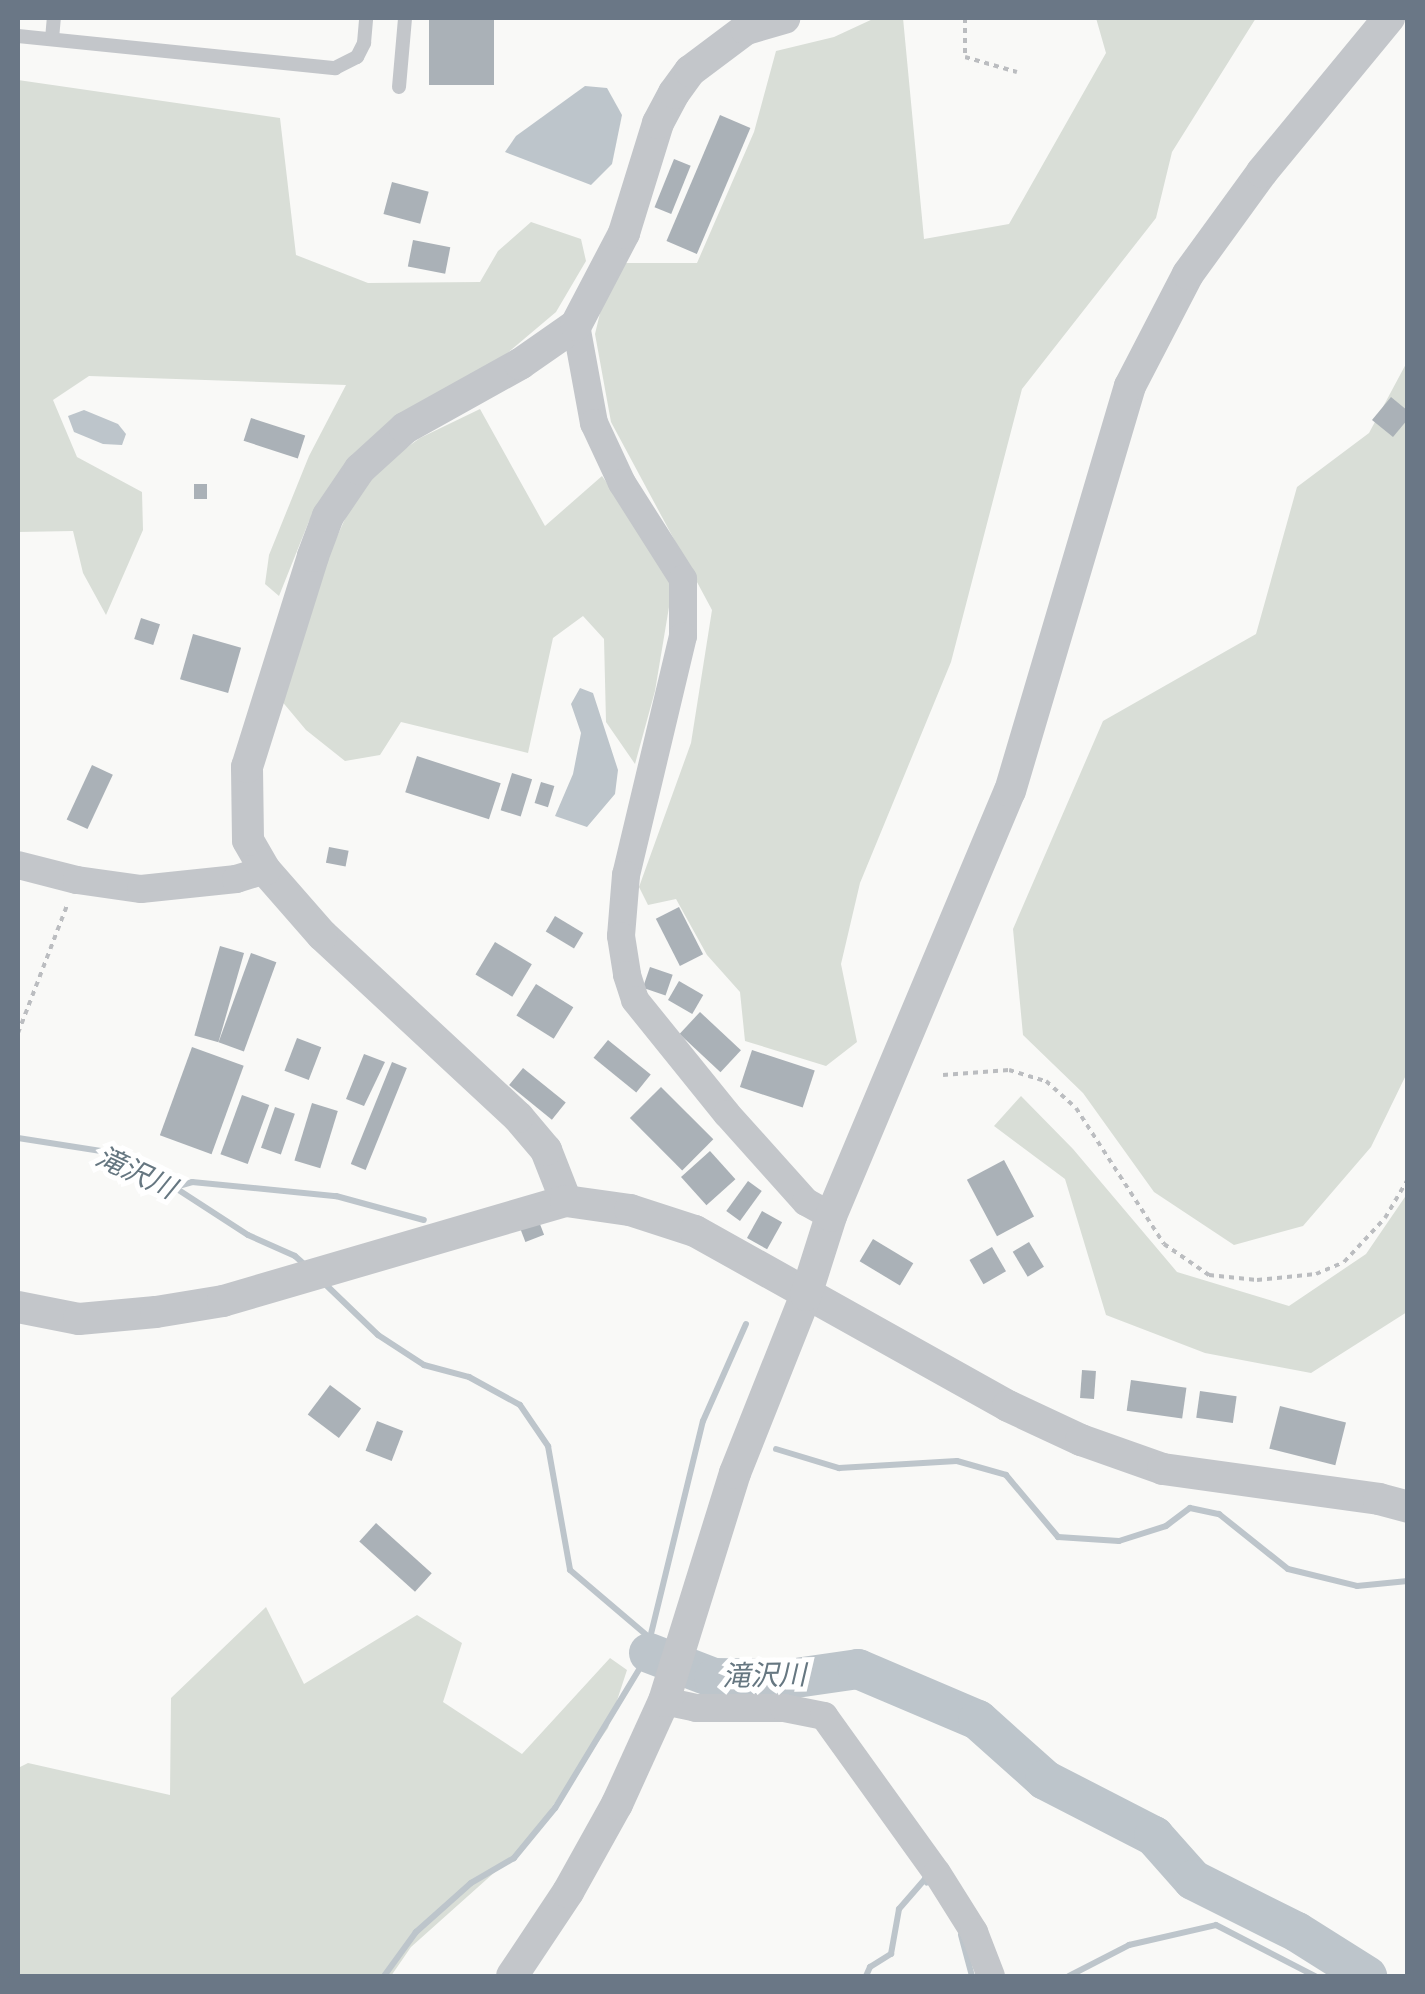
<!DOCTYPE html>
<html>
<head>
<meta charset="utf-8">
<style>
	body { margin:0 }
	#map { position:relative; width:1425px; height:1994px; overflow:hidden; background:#f9f9f7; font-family:Quicksand,"Noto Sans JP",sans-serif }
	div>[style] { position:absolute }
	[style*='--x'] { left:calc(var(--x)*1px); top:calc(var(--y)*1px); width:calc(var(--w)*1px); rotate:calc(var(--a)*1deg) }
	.green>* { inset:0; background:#d9ded7 }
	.water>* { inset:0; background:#bdc5cb }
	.stream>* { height:6px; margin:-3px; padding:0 3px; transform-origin:3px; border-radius:3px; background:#bdc5cb }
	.river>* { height:40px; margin:-20px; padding:0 20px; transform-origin:20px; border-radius:20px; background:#bdc5cb }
	.building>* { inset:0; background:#aab1b7; transform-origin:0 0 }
	.path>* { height:4px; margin-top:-2px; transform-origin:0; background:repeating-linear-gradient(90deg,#bbbdc0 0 5px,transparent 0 10px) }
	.service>* { height:14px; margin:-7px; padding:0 7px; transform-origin:7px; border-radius:7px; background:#c3c6ca }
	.minor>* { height:28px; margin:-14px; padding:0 14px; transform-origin:14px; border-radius:14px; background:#c3c6ca }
	.tertiary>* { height:32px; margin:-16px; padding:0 16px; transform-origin:16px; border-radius:16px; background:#c3c6ca }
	span { translate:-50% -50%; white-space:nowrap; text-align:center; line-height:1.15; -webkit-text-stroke:10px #fff; paint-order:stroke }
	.water-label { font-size:28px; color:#667781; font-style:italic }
	.frame { position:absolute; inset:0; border:20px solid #6a7786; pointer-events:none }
</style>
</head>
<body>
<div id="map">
	<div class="green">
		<div style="clip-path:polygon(875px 18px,903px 18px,924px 239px,1009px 224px,1106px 53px,1096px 18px,1256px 18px,1172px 152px,1156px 218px,1022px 389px,951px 662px,860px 883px,841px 964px,857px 1042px,826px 1066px,745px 1041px,740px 992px,707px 955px,676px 899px,648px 905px,639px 887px,691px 743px,712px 610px,611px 422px,595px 334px,606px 288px,624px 263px,697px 263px,754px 132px,776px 51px,834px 37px)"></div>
		<div style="clip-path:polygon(18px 80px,280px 118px,296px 255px,368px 283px,480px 282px,498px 251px,531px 222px,581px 239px,586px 261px,556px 312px,309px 521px,279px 596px,265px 584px,269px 555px,309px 456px,346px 385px,89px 376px,53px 400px,77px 457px,142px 492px,143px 530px,106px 615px,83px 573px,73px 531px,18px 532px)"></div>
		<div style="clip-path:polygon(1407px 362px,1407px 1073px,1371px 1147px,1303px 1226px,1234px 1245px,1154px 1192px,1083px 1093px,1023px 1035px,1013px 929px,1103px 721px,1256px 634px,1297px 487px,1369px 433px)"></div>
		<div style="clip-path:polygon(480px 409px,545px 526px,602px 476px,658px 556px,672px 589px,655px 691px,635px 764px,606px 722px,604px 639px,583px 616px,553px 638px,528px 753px,401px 722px,380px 755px,345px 761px,306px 730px,275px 693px,317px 581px,363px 479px,420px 438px)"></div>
		<div style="clip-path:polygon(1021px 1096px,1073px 1149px,1177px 1272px,1289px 1306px,1366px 1254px,1407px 1194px,1407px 1312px,1311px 1373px,1205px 1353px,1106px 1315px,1065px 1179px,994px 1126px)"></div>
		<div style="clip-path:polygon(266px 1607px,304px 1684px,417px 1615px,462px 1643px,443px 1702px,522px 1754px,610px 1658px,627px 1670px,608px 1728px,525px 1845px,411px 1947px,391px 1976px,18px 1976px,18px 1768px,28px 1763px,170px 1795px,171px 1698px)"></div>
	</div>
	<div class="water">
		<div style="clip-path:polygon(585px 86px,607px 88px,622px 115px,612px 164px,591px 185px,505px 152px,516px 136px)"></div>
		<div style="clip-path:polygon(84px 410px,118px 424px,126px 434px,122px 445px,103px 444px,74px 432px,68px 416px)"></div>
		<div style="clip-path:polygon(580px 688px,593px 693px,618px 770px,615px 794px,587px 827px,555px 816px,573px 774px,581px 733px,571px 704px)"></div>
	</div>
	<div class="stream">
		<div style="--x:18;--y:1138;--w:84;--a:8.9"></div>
		<div style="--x:101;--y:1151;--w:61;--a:24.1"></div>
		<div style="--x:157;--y:1176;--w:108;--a:33"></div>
		<div style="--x:248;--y:1235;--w:51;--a:24.1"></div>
		<div style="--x:295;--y:1256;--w:12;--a:42"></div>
		<div style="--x:175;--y:1187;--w:18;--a:-16"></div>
		<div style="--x:192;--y:1182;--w:145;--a:5.6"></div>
		<div style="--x:336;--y:1196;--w:91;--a:15.3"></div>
		<div style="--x:324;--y:1283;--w:75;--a:43.9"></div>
		<div style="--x:378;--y:1335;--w:55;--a:33.1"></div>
		<div style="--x:424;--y:1365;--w:47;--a:14.9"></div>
		<div style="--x:469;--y:1377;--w:58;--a:28.8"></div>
		<div style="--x:520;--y:1405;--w:50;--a:55.7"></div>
		<div style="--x:548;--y:1446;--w:126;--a:79.9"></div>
		<div style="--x:570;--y:1570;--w:105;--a:40.4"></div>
		<div style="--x:650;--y:1638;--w:15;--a:94"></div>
		<div style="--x:649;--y:1653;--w:181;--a:121.2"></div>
		<div style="--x:555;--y:1808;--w:65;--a:129.4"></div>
		<div style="--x:514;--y:1858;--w:50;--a:149.8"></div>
		<div style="--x:471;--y:1883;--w:74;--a:138.3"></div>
		<div style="--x:416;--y:1932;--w:54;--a:126"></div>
		<div style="--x:776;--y:1449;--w:66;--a:16.8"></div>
		<div style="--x:839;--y:1468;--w:118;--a:-3.4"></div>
		<div style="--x:957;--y:1461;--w:51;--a:15.9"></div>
		<div style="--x:1006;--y:1475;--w:81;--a:50"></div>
		<div style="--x:1058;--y:1537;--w:61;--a:3.8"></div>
		<div style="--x:1119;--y:1541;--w:49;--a:-17.7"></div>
		<div style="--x:1166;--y:1526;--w:30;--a:-37"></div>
		<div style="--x:1190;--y:1508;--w:30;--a:12"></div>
		<div style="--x:1219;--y:1514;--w:88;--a:38.6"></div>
		<div style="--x:1288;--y:1569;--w:71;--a:13.8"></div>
		<div style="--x:1357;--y:1586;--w:51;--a:-5.6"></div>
		<div style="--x:650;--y:1638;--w:223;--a:-76.3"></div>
		<div style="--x:703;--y:1421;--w:106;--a:-66.1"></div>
		<div style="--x:961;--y:1935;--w:42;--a:75"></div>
		<div style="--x:866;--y:1976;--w:10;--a:-66"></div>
		<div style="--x:870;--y:1967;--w:25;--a:-32"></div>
		<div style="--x:891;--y:1954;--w:46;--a:-79.9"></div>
		<div style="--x:899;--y:1909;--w:40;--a:-49"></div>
		<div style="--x:925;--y:1879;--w:4;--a:63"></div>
		<div style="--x:1069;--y:1976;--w:68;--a:-27.3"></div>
		<div style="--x:1129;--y:1945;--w:89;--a:-12.9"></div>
		<div style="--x:1216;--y:1925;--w:111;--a:27.3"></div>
	</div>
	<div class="river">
		<div style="--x:649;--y:1653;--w:70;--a:21"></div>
		<div style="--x:714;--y:1678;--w:75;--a:0.8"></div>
		<div style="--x:789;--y:1679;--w:70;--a:-8.2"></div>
		<div style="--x:858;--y:1669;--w:130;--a:23"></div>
		<div style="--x:978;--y:1720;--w:90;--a:41.8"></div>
		<div style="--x:1045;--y:1780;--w:123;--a:27.2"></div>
		<div style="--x:1154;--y:1836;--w:59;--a:48.4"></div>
		<div style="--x:1193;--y:1880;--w:116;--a:26.6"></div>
		<div style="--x:1297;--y:1932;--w:83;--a:32.2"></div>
	</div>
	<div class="building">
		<div style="left:429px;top:18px;width:65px;height:67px"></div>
		<div style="left:720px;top:115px;width:33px;height:137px;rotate:23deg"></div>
		<div style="left:674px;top:159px;width:18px;height:52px;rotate:22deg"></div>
		<div style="left:392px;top:182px;width:38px;height:33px;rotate:15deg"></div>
		<div style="left:413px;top:240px;width:38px;height:27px;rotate:11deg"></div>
		<div style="clip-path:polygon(1391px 397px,1408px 411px,1408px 419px,1393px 437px,1372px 420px)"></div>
		<div style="left:251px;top:418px;width:57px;height:24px;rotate:18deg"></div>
		<div style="left:194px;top:484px;width:13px;height:15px"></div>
		<div style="left:141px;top:618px;width:20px;height:22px;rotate:18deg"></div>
		<div style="left:193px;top:634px;width:50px;height:47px;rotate:16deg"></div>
		<div style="left:417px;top:756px;width:88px;height:38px;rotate:18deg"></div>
		<div style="left:92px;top:765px;width:23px;height:60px;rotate:25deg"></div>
		<div style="left:512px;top:773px;width:21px;height:39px;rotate:17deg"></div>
		<div style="left:541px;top:782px;width:14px;height:22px;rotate:17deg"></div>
		<div style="left:329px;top:847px;width:20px;height:16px;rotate:11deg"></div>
		<div style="left:679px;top:907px;width:53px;height:26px;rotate:63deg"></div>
		<div style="left:555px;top:916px;width:33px;height:18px;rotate:31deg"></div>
		<div style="left:495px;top:942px;width:43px;height:38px;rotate:31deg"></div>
		<div style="left:220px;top:946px;width:25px;height:93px;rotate:16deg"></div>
		<div style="left:251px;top:953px;width:27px;height:95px;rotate:20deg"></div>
		<div style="left:650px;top:967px;width:24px;height:22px;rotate:19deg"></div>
		<div style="left:679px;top:981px;width:28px;height:22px;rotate:30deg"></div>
		<div style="left:536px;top:984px;width:44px;height:37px;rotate:32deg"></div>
		<div style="left:700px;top:1012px;width:56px;height:30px;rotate:43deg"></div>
		<div style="left:297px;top:1038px;width:26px;height:35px;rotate:21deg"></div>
		<div style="left:608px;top:1040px;width:55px;height:23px;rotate:39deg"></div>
		<div style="left:192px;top:1047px;width:55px;height:94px;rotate:20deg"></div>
		<div style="left:752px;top:1050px;width:66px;height:39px;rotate:18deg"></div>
		<div style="clip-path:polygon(364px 1054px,385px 1062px,364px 1106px,346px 1099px)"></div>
		<div style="left:392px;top:1062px;width:16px;height:110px;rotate:22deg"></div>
		<div style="left:523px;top:1068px;width:55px;height:22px;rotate:39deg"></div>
		<div style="left:661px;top:1087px;width:74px;height:44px;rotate:45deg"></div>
		<div style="left:242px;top:1095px;width:29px;height:63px;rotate:20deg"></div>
		<div style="left:312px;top:1103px;width:27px;height:60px;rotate:17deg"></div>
		<div style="left:275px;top:1107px;width:21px;height:43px;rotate:19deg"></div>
		<div style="left:710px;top:1151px;width:38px;height:39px;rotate:48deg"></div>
		<div style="left:1004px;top:1160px;width:64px;height:42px;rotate:62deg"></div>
		<div style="left:748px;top:1181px;width:17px;height:37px;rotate:36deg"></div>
		<div style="left:762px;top:1211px;width:23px;height:31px;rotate:29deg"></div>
		<div style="left:538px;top:1219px;width:17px;height:20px;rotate:69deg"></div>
		<div style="left:873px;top:1239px;width:47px;height:26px;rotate:31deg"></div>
		<div style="left:1029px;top:1242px;width:29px;height:19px;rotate:59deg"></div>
		<div style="left:992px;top:1247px;width:28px;height:26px;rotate:60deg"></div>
		<div style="left:1082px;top:1370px;width:14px;height:28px;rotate:4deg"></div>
		<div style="left:1131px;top:1380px;width:56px;height:31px;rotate:8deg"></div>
		<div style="left:330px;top:1385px;width:39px;height:37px;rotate:37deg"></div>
		<div style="left:1200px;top:1391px;width:37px;height:27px;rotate:8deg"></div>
		<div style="left:1280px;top:1406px;width:68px;height:44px;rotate:14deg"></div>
		<div style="left:377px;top:1421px;width:28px;height:32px;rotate:21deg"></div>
		<div style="left:376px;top:1523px;width:75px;height:25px;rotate:42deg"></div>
	</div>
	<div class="path">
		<div style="--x:965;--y:18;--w:39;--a:90"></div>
		<div style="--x:965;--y:57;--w:54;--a:16.1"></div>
		<div style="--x:18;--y:1033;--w:139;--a:-69"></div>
		<div style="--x:943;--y:1075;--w:66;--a:-4.3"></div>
		<div style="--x:1009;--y:1070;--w:39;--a:17"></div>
		<div style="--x:1046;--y:1081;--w:40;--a:42"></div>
		<div style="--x:1076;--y:1108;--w:162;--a:57.1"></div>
		<div style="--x:1164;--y:1244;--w:55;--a:34.6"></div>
		<div style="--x:1209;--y:1275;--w:48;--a:5.9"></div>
		<div style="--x:1257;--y:1280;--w:59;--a:-5.8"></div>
		<div style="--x:1316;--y:1274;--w:30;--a:-23"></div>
		<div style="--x:1344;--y:1262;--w:60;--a:-47"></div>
		<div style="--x:1385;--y:1218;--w:45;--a:-59.5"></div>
	</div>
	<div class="service">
		<div style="--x:18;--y:36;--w:319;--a:5.8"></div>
		<div style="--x:335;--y:68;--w:25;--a:-27"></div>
		<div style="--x:357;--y:57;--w:16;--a:-63"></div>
		<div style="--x:364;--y:43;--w:25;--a:-85"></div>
		<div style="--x:52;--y:39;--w:21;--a:-85"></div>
		<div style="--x:399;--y:87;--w:69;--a:-85"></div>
	</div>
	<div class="minor">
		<div style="--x:576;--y:325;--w:100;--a:79.6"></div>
		<div style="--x:594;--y:423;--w:66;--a:65"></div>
		<div style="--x:622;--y:483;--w:114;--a:57.6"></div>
		<div style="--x:683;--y:579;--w:57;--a:90"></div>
		<div style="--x:683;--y:636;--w:246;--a:103.4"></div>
		<div style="--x:626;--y:875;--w:61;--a:94.7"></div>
		<div style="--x:621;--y:936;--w:39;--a:81"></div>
		<div style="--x:627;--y:975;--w:26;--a:72"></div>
		<div style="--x:635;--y:1000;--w:146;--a:51.1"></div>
		<div style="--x:727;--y:1114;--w:118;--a:48.1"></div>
		<div style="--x:806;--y:1202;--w:29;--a:29"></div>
		<div style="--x:18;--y:865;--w:61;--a:14.3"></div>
		<div style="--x:77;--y:880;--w:65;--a:8"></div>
		<div style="--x:141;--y:889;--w:96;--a:-6"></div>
		<div style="--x:236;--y:879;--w:30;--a:-17"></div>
		<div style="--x:664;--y:1701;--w:33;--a:12"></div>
		<div style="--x:696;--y:1708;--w:88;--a:0"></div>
		<div style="--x:784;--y:1708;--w:41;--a:11.3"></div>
		<div style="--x:824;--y:1716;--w:193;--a:54.3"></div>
		<div style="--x:937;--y:1873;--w:70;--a:57.9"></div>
		<div style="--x:974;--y:1932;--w:47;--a:68.9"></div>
	</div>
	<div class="tertiary">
		<div style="--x:566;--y:1201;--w:55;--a:-111.4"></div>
		<div style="--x:546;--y:1150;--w:43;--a:-130.3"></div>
		<div style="--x:518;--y:1117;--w:267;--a:-137.1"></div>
		<div style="--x:322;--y:935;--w:86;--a:-131.2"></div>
		<div style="--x:265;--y:870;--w:34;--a:-120"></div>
		<div style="--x:248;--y:840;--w:73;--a:-90.8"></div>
		<div style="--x:247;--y:767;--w:221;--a:-72.6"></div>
		<div style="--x:313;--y:556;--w:43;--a:-69.4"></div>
		<div style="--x:328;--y:516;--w:57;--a:-55.8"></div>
		<div style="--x:360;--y:469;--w:61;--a:-42.3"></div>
		<div style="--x:405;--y:428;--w:132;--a:-29.1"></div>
		<div style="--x:520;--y:364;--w:68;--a:-34.9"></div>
		<div style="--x:576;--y:325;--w:104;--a:-62.4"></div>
		<div style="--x:624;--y:233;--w:115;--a:-72.8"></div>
		<div style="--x:658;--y:123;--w:34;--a:-62"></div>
		<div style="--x:674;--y:93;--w:27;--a:-54"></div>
		<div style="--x:690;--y:71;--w:70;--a:-36.9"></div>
		<div style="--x:746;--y:29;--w:40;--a:-16"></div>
		<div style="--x:18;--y:1307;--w:62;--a:11.1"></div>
		<div style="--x:79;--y:1319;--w:77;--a:-5.2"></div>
		<div style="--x:156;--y:1312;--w:68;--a:-9.3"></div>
		<div style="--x:223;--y:1301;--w:357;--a:-16.3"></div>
		<div style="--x:566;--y:1201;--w:65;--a:8"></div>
		<div style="--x:630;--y:1210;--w:68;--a:17.9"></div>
		<div style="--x:695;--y:1231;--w:359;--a:29.2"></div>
		<div style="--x:1008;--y:1406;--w:81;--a:25"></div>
		<div style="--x:1081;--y:1440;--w:87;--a:19.5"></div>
		<div style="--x:1163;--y:1469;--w:218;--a:7.9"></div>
		<div style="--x:1379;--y:1499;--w:30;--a:15"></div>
		<div style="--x:512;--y:1976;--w:101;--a:-56.3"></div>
		<div style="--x:568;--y:1892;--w:101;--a:-60.9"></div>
		<div style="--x:617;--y:1804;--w:113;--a:-65.5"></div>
		<div style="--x:664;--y:1701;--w:239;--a:-72.7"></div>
		<div style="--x:735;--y:1473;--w:192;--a:-68.3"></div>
		<div style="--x:806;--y:1295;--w:83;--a:-72.4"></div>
		<div style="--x:831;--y:1216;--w:461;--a:-67.2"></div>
		<div style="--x:1010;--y:791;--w:422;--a:-73.5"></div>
		<div style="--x:1130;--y:386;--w:126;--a:-62.6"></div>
		<div style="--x:1188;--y:274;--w:126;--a:-54"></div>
		<div style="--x:1262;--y:172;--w:200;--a:-50.5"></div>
	</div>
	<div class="water-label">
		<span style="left:136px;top:1172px;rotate:25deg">滝沢川</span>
		<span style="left:764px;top:1675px;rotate:-1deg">滝沢川</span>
	</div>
	<div class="frame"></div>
</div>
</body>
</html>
